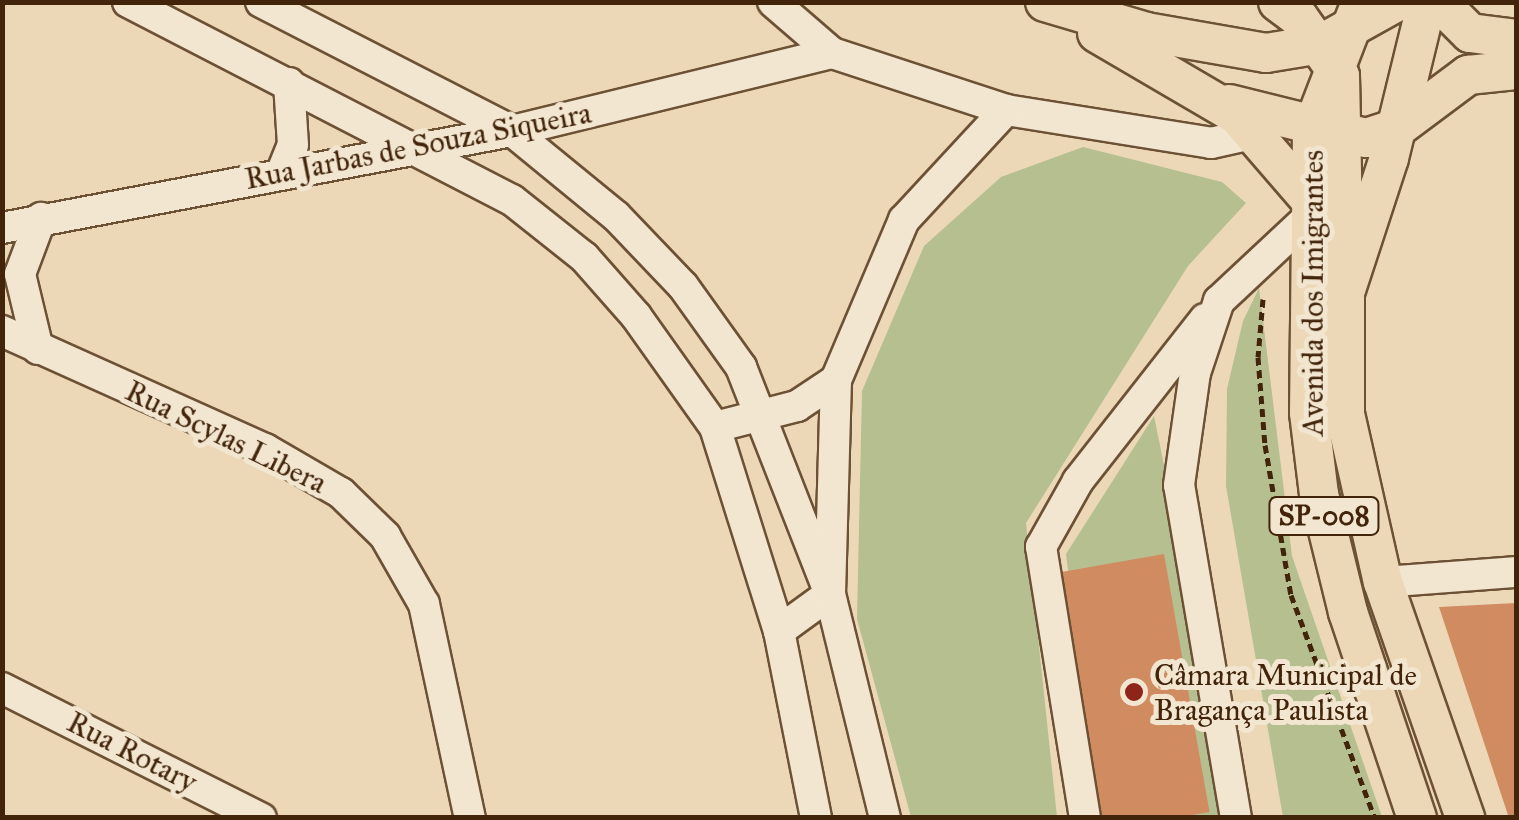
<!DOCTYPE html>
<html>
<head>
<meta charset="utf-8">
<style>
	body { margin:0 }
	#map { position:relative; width:1519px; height:820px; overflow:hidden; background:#ecd8b7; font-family:"IM FELL Great Primer",serif }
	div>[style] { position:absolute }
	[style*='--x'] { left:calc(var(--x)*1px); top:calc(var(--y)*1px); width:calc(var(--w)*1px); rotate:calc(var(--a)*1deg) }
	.green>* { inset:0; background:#b6bf8f }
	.building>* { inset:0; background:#d18b61; transform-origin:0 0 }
	.path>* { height:5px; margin-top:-2.5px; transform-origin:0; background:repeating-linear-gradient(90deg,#41240a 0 8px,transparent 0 13px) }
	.roads { filter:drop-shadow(2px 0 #6c5135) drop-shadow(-2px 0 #6c5135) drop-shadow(0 2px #6c5135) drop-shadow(0 -2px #6c5135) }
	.minor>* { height:30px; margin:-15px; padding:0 15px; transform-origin:15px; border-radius:15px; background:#f3e6d0 }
	.major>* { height:38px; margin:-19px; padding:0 19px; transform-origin:19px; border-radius:19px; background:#ecd8b7 }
	.dots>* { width:28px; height:28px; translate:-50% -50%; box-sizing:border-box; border:5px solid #f3e6d0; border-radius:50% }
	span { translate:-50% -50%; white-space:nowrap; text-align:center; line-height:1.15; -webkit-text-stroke:10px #f3e6d0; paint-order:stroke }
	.shield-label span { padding:2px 8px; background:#f3e6d0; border:2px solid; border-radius:8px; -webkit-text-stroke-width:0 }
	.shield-label { font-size:28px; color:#41240a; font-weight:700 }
	.street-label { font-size:30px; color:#41240a }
	.poi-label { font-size:30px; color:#41240a }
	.left { translate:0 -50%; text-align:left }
	.frame { position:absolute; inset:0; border:5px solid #41240a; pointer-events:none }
</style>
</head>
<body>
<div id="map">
	<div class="green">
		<div style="clip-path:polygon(1083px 147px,1222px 182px,1246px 203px,1188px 266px,1026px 523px,1057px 817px,911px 817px,857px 619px,862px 391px,924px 246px,1001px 177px)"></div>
		<div style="clip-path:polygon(1259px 288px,1292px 556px,1382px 817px,1283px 817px,1226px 486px,1227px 389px,1243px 321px)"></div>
		<div style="clip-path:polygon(1154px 416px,1182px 553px,1230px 817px,1099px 817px,1066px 554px)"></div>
	</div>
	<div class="building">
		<div style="left:1164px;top:554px;width:262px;height:107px;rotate:80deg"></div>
		<div style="clip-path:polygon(1516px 603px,1516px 818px,1509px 818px,1439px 607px)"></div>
	</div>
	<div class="path">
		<div style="--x:1263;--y:299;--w:58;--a:94.9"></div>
		<div style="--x:1258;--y:357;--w:88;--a:85.5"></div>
		<div style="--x:1265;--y:445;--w:152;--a:80.2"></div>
		<div style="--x:1291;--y:595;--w:238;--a:69.4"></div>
	</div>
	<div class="roads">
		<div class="minor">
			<div style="--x:128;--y:2;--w:432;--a:27.3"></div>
			<div style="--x:512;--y:200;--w:92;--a:38.4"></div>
			<div style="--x:584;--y:257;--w:79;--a:48.6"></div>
			<div style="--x:636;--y:316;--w:136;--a:54.6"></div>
			<div style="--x:715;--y:427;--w:214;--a:72.6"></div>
			<div style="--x:779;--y:631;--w:191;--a:78.8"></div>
			<div style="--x:261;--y:2;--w:282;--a:27.2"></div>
			<div style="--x:512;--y:131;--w:134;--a:39.3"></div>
			<div style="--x:616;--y:216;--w:97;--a:46.3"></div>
			<div style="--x:683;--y:286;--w:100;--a:54.4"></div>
			<div style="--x:741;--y:367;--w:244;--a:68.6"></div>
			<div style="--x:773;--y:2;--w:78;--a:40.8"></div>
			<div style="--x:832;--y:53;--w:183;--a:18.1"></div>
			<div style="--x:1006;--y:110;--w:208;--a:9.1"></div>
			<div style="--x:1211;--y:143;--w:46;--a:-12.5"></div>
			<div style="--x:281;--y:174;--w:31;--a:-68"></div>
			<div style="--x:293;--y:145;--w:62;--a:-93.7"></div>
			<div style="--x:2;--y:228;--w:519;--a:-10.77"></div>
			<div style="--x:512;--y:131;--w:329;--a:-13.7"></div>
			<div style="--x:2;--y:331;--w:288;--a:24.2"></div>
			<div style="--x:265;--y:449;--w:88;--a:30.1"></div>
			<div style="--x:341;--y:493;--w:62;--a:44.3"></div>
			<div style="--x:385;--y:536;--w:78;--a:60.2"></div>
			<div style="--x:424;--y:604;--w:219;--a:77.9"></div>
			<div style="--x:38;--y:349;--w:77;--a:-103.5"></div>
			<div style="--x:20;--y:274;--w:60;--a:-69.4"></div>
			<div style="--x:715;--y:427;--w:85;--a:-14.4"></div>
			<div style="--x:797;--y:406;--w:47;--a:-33.7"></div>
			<div style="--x:1383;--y:582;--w:133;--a:-4.3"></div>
			<div style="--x:779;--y:631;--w:63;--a:-36"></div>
			<div style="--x:2;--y:688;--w:290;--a:26.7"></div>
			<div style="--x:885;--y:818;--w:231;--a:-103.8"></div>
			<div style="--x:830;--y:594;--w:214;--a:-88.4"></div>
			<div style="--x:836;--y:380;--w:174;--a:-67"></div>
			<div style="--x:904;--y:220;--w:150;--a:-47.2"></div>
			<div style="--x:1085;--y:818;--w:275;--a:-99.2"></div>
			<div style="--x:1041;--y:547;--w:76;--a:-60.7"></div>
			<div style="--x:1078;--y:481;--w:206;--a:-51.9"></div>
			<div style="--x:1236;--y:818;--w:338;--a:-99.7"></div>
			<div style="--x:1179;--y:485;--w:113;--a:-81.9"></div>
			<div style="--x:1195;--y:373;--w:76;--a:-71.6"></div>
			<div style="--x:1219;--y:301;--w:129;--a:-43.1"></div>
		</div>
		<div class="major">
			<div style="--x:1045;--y:2;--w:105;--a:16.5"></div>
			<div style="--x:1146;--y:32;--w:122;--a:9.9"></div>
			<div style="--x:1266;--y:53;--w:56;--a:-9.3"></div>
			<div style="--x:1321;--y:44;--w:86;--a:-29.2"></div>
			<div style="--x:1278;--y:2;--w:26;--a:37"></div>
			<div style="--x:1299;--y:18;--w:71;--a:54.7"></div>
			<div style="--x:1340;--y:76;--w:195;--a:88.8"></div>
			<div style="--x:1361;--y:2;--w:136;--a:111.1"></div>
			<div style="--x:1312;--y:129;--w:284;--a:90.6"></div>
			<div style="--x:1309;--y:413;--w:82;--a:83"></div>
			<div style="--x:1319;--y:494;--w:122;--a:76.2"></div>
			<div style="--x:1348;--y:612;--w:217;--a:71.5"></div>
			<div style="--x:1427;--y:2;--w:161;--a:103.7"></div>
			<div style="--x:1389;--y:158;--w:142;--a:108.1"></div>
			<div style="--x:1345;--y:293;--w:121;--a:90"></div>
			<div style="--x:1345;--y:414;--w:172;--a:77.3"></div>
			<div style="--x:1383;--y:582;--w:250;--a:70.8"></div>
			<div style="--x:1439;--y:2;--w:44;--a:45"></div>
			<div style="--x:1470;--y:33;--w:46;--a:7.4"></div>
			<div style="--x:1097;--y:33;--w:162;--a:30.4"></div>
			<div style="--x:1237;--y:115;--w:115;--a:49.2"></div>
			<div style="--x:1229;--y:104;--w:141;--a:13.9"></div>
			<div style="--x:1366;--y:138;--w:33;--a:-18"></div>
			<div style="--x:1397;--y:128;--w:89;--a:-36.7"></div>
			<div style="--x:1468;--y:75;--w:48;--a:-5.9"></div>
		</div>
	</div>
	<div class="dots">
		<div style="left:1134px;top:692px;background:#8f2418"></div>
	</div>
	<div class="shield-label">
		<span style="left:1324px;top:516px">SP-008</span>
	</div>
	<div class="street-label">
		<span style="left:418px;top:146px;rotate:-11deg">Rua Jarbas de Souza Siqueira</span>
		<span style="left:1313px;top:293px;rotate:-90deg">Avenida dos Imigrantes</span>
		<span style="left:226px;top:437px;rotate:26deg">Rua Scylas Libera</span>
		<span style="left:132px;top:752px;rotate:27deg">Rua Rotary</span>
	</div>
	<div class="poi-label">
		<span class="left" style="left:1154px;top:692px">Câmara Municipal de<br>Bragança Paulista</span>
	</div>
	<div class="frame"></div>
</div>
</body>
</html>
